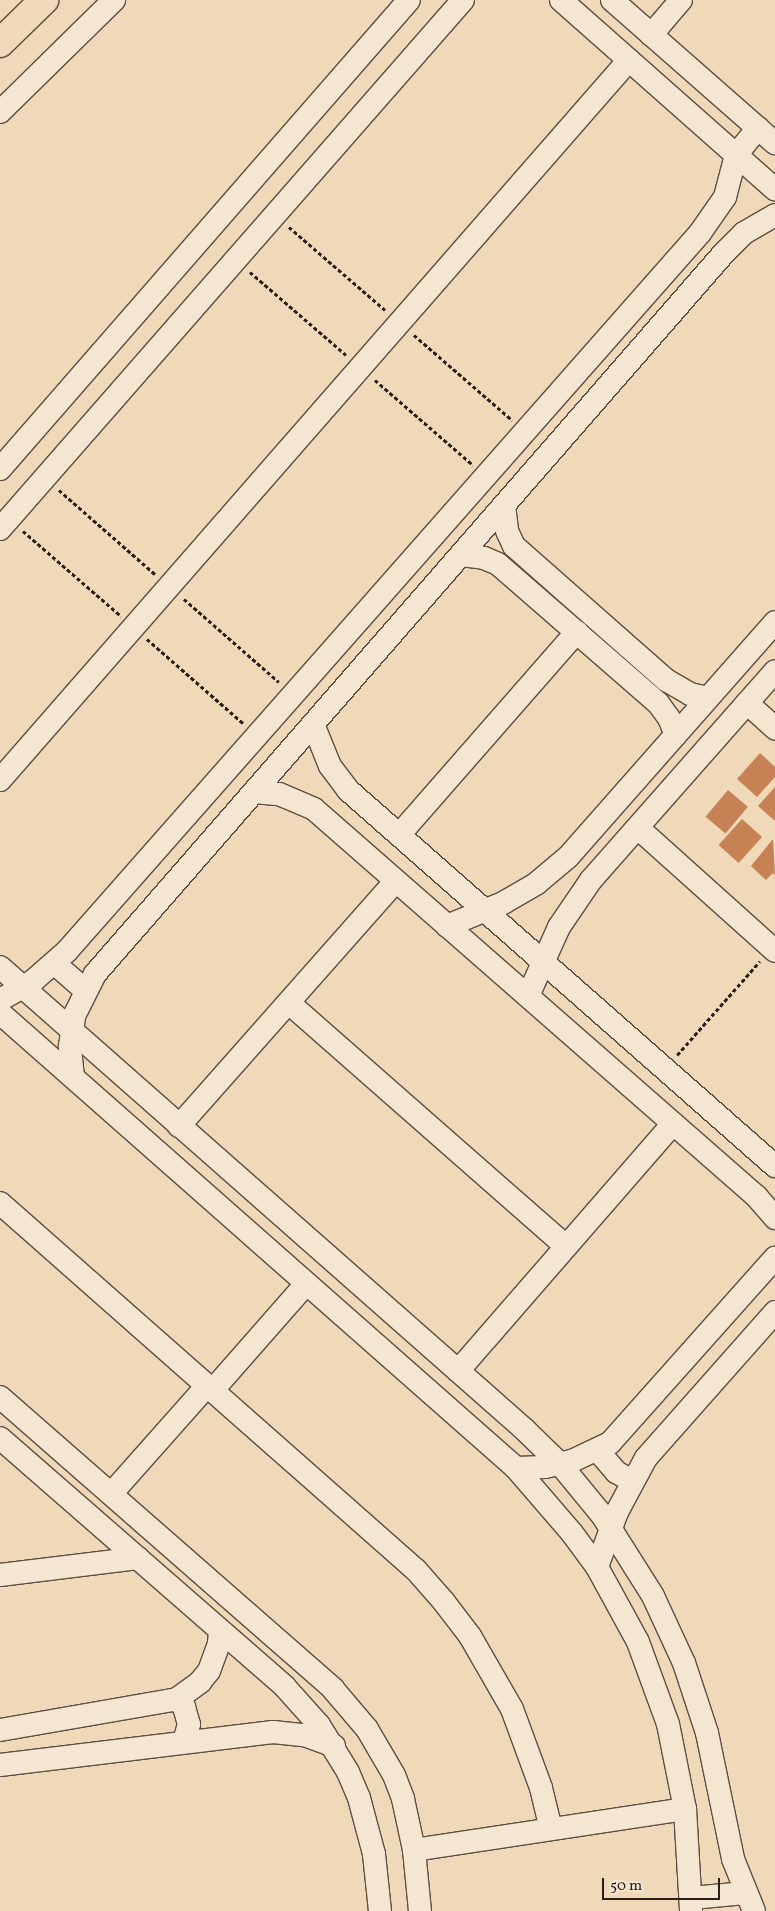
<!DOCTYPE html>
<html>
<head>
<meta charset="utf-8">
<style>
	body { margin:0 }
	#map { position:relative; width:775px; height:1911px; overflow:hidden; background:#f0d9b9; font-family:Vollkorn,serif }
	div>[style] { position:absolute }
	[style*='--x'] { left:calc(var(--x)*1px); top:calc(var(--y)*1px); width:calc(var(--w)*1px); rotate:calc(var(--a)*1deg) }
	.building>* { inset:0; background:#c68255; transform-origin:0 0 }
	.path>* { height:2.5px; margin-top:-1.25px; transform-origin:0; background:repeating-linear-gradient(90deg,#2c1f1a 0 4px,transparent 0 6.5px) }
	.roads { filter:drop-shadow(1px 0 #5d4e42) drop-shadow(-1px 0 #5d4e42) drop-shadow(0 1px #5d4e42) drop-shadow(0 -1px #5d4e42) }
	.minor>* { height:22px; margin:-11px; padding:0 11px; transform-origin:11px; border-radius:11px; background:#f5e6d2 }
	.major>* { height:28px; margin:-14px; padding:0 14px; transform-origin:14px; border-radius:14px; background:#f0d9b9 }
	span { translate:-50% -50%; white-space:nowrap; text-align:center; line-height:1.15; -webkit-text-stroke:4px #f5e6d2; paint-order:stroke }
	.scale { position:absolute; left:602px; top:1878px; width:118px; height:22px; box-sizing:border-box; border:2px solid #2c1f1a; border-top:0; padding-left:6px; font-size:15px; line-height:18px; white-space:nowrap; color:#2c1f1a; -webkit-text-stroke:4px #f5e6d2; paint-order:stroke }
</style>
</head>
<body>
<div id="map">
	<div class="building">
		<div style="clip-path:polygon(760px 753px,775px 767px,775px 777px,757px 797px,737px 779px)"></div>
		<div style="clip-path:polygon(775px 787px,775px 821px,758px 806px)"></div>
		<div style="left:728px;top:790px;width:26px;height:35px;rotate:40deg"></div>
		<div style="left:742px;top:819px;width:27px;height:35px;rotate:42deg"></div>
		<div style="clip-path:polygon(773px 839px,775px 876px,773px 873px,766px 880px,751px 866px)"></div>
	</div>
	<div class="path">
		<div style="--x:289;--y:227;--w:127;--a:40.8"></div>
		<div style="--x:250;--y:272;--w:127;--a:40.8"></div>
		<div style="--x:414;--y:335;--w:130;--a:40.9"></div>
		<div style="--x:375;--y:380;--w:130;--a:40.9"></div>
		<div style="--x:59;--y:490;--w:128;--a:41.2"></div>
		<div style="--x:23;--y:531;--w:130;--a:40.9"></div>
		<div style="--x:184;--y:599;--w:126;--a:41.1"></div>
		<div style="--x:147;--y:639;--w:128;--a:41.2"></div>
		<div style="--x:677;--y:1055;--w:125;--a:-48.6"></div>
	</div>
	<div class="roads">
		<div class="minor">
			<div style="--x:561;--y:0;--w:286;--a:41.5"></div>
			<div style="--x:612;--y:0;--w:217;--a:41.3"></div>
			<div style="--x:651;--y:35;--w:46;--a:-49.4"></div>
			<div style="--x:0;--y:112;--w:160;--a:-44.5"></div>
			<div style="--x:0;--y:469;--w:622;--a:-48.91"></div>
			<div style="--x:504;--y:505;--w:26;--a:83"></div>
			<div style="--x:507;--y:531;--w:17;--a:65"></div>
			<div style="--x:514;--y:546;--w:203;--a:41.4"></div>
			<div style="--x:666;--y:680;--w:28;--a:30"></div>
			<div style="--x:690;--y:694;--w:18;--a:13"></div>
			<div style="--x:0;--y:529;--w:703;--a:-48.81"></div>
			<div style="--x:461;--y:555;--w:23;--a:7"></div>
			<div style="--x:484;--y:558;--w:15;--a:23"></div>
			<div style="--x:498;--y:564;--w:212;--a:41"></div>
			<div style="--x:658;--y:703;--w:19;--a:54"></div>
			<div style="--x:669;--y:718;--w:18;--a:68"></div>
			<div style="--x:747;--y:703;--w:38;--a:42"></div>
			<div style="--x:313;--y:724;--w:45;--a:68"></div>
			<div style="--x:330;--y:766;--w:30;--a:53"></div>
			<div style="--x:348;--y:790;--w:569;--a:41.37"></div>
			<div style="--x:0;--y:780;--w:956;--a:-48.86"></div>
			<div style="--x:254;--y:792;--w:25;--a:5"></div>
			<div style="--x:279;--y:794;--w:38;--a:23"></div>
			<div style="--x:314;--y:809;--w:589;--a:41.21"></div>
			<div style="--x:757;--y:1197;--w:28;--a:49"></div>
			<div style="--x:638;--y:828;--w:184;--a:41.9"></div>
			<div style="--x:399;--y:835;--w:270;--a:-48.8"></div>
			<div style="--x:447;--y:926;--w:61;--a:-22.3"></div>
			<div style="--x:503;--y:903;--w:39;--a:-30"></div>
			<div style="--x:537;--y:883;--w:40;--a:-40"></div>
			<div style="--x:568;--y:857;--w:313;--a:-48.6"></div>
			<div style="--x:54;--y:963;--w:41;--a:41.1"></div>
			<div style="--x:0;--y:967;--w:699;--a:41.4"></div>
			<div style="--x:524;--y:1429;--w:50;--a:44.2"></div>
			<div style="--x:560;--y:1464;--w:66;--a:50.5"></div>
			<div style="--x:602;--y:1515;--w:96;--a:57.8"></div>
			<div style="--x:653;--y:1596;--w:74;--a:65.2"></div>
			<div style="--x:684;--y:1663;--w:74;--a:71.8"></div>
			<div style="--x:707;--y:1733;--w:129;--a:78.3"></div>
			<div style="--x:733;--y:1859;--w:56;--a:68"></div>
			<div style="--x:528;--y:996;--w:76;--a:-65.8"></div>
			<div style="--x:559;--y:927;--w:57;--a:-55.8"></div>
			<div style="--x:591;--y:880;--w:278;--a:-48.6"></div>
			<div style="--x:0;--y:1000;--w:39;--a:-30"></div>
			<div style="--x:34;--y:980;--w:44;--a:-41.3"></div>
			<div style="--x:67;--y:951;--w:957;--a:-48.6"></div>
			<div style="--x:700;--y:233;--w:44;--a:-55.2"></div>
			<div style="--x:725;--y:197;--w:43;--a:-75.3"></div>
			<div style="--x:736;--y:155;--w:35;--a:-51"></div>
			<div style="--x:289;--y:1003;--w:368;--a:41.3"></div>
			<div style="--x:0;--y:1013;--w:688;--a:41.41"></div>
			<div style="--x:516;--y:1468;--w:86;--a:49.3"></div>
			<div style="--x:572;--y:1533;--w:42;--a:53.7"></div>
			<div style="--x:597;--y:1567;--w:85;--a:61.3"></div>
			<div style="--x:638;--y:1642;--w:87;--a:69.9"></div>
			<div style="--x:668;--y:1724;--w:87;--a:78.7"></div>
			<div style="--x:685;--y:1809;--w:102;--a:86.6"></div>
			<div style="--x:73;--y:1077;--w:31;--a:-96"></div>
			<div style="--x:70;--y:1046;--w:30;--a:-82"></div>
			<div style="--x:74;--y:1016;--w:47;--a:-63.4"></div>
			<div style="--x:95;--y:974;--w:957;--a:-48.9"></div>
			<div style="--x:724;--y:253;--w:28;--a:-45"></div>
			<div style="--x:744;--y:233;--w:36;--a:-30"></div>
			<div style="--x:179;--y:1126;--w:327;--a:-48.5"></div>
			<div style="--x:0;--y:1203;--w:555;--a:41.42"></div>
			<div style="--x:416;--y:1570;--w:43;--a:48.8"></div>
			<div style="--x:444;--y:1602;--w:43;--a:52.6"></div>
			<div style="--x:470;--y:1636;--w:84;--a:60.1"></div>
			<div style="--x:512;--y:1709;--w:84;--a:69.8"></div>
			<div style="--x:541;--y:1788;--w:42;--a:76.3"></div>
			<div style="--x:458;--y:1371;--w:327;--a:-49"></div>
			<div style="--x:212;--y:1391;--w:142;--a:-48.7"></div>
			<div style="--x:0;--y:1397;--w:443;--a:41.2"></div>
			<div style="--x:333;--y:1689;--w:52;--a:49.6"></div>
			<div style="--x:367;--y:1729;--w:53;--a:59.6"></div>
			<div style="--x:394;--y:1775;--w:26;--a:69"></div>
			<div style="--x:403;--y:1799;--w:52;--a:77.8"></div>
			<div style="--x:414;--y:1850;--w:61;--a:84.4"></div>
			<div style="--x:0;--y:1438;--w:378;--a:41.1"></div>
			<div style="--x:285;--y:1687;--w:51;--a:48.2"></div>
			<div style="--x:319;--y:1725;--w:55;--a:58.3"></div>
			<div style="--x:348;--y:1772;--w:28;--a:67"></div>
			<div style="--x:359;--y:1798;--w:58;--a:75"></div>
			<div style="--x:374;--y:1854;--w:57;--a:84"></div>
			<div style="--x:598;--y:1451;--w:28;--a:49"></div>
			<div style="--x:616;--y:1472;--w:18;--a:29"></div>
			<div style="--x:516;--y:1468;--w:29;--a:-2"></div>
			<div style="--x:545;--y:1467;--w:28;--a:-13"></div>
			<div style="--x:572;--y:1461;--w:42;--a:-25.3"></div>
			<div style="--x:610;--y:1443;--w:248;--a:-48.3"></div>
			<div style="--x:111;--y:1494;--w:144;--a:-48.4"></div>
			<div style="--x:597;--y:1567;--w:59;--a:-70"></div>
			<div style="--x:617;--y:1512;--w:61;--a:-61.8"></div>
			<div style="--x:646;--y:1458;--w:195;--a:-48.5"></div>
			<div style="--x:0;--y:1575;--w:139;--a:-7"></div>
			<div style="--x:177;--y:1699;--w:11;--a:49"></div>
			<div style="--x:184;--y:1707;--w:18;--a:74"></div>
			<div style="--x:189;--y:1724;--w:19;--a:106"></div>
			<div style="--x:0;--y:1730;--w:180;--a:-9.9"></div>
			<div style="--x:177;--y:1699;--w:29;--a:-36"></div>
			<div style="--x:200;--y:1682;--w:14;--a:-51"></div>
			<div style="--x:209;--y:1671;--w:29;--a:-70"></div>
			<div style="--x:219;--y:1644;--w:13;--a:-86"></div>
			<div style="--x:0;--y:1765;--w:275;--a:-6.9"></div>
			<div style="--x:273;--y:1732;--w:31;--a:6"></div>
			<div style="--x:304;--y:1735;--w:32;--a:20"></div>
			<div style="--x:414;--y:1850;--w:274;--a:-8.6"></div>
			<div style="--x:692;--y:1898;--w:53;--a:-5.4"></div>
		</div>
		<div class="major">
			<div style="--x:0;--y:43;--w:62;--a:-44.3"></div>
		</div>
	</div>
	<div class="scale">50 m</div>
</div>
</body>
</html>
